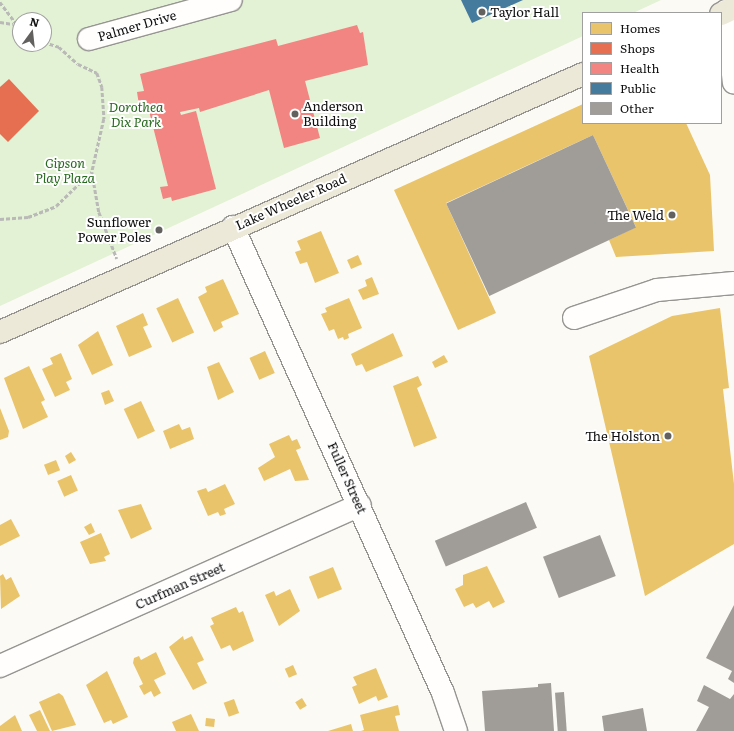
<!DOCTYPE html>
<html>
<head>
<meta charset="utf-8">
<style>
	body { margin:0 }
	#map { position:relative; width:734px; height:731px; overflow:hidden; background:#fcfaf4; font-family:Literata,serif }
	div>[style] { position:absolute }
	[style*='--x'] { left:calc(var(--x)*1px); top:calc(var(--y)*1px); width:calc(var(--w)*1px); rotate:calc(var(--a)*1deg) }
	.green>* { inset:0; background:#e3f1d4 }
	.homes>* { inset:0; background:#e9c46a; transform-origin:0 0 }
	.shops>* { inset:0; background:#e76f51 }
	.health>* { inset:0; background:#f28482 }
	.public>* { inset:0; background:#457b9d }
	.building>* { inset:0; background:#a09d99; transform-origin:0 0 }
	.path>* { height:2.5px; margin-top:-1.25px; transform-origin:0; background:repeating-linear-gradient(90deg,#b9b9b8 0 4px,transparent 0 6px) }
	.roads { filter:drop-shadow(1px 0 #969592) drop-shadow(-1px 0 #969592) drop-shadow(0 1px #969592) drop-shadow(0 -1px #969592) }
	.minor>* { height:22px; margin:-11px; padding:0 11px; transform-origin:11px; border-radius:11px; background:#fffefd }
	.major>* { height:22px; margin:-11px; padding:0 11px; transform-origin:11px; border-radius:11px; background:#ede9d9 }
	.dots>* { width:11px; height:11px; translate:-50% -50%; box-sizing:border-box; border:2px solid #fff; border-radius:50% }
	span { translate:-50% -50%; white-space:nowrap; text-align:center; line-height:1.15; -webkit-text-stroke:4px #fff; paint-order:stroke }
	.poi-label { font-size:13px; color:#0f0f0f }
	.left { translate:0 -50%; text-align:left }
	.right { translate:-100% -50%; text-align:right }
	.street-label { font-size:13px; color:#0f0f0f }
	.park-label { font-size:13px; color:#26681d; font-style:italic }
	.legend { position:absolute; left:582px; top:12px; width:140px; height:112px; box-sizing:border-box; background:#fff; border:1px solid #9f9f9f; margin:0; padding:5px 7px; list-style:none; font-size:12px; color:#0f0f0f }
	.legend li { display:flex; align-items:center; gap:8px; height:20px }
	.legend b { width:20px; border:1px solid #9f9f9f }
	.north { position:absolute; left:12px; top:12px; width:40px; height:40px; box-sizing:border-box; background:#fff; border:1px solid #9f9f9f; border-radius:50%; rotate:15deg; font-size:11px; font-weight:700; line-height:16px; text-align:center; color:#0f0f0f }
	.north::after { content:''; display:block; margin:auto; width:14px; height:18px; background:#62615f; clip-path:polygon(50% 0,100% 100%,50% 72%,0 100%) }
</style>
</head>
<body>
<div id="map">
	<div class="green">
		<div style="clip-path:polygon(evenodd,0 0,661px 0,633px 13px,583px 13px,583px 36px,0 306px,0 0,20px 20px,44px 20px,44px 44px,20px 44px,20px 20px)"></div>
	</div>
	<div class="homes">
		<div style="clip-path:polygon(583px 104px,583px 123px,686px 123px,710px 175px,714px 251px,616px 257px,609px 240px,636px 227px,593px 135px,446px 203px,496px 313px,458px 330px,394px 190px)"></div>
		<div style="clip-path:polygon(321px 231px,339px 273px,315px 283px,307px 262px,300px 264px,295px 252px,301px 250px,297px 241px)"></div>
		<div style="left:358px;top:255px;width:10px;height:12px;rotate:66deg"></div>
		<div style="clip-path:polygon(372px 277px,379px 294px,363px 300px,358px 290px,367px 286px,365px 280px)"></div>
		<div style="clip-path:polygon(223px 279px,239px 314px,221px 322px,223px 327px,214px 332px,198px 297px,207px 292px,205px 287px)"></div>
		<div style="left:178px;top:298px;width:38px;height:24px;rotate:65deg"></div>
		<div style="clip-path:polygon(349px 298px,362px 328px,348px 334px,349px 338px,344px 340px,343px 337px,338px 339px,334px 329px,329px 331px,321px 314px,327px 312px,325px 308px)"></div>
		<div style="clip-path:polygon(720px 308px,729px 388px,723px 389px,734px 484px,734px 544px,645px 596px,589px 356px,672px 316px)"></div>
		<div style="clip-path:polygon(143px 313px,148px 325px,143px 327px,152px 347px,129px 357px,116px 326px)"></div>
		<div style="clip-path:polygon(98px 331px,113px 365px,92px 375px,78px 345px)"></div>
		<div style="clip-path:polygon(393px 333px,403px 356px,366px 372px,362px 364px,356px 366px,351px 354px)"></div>
		<div style="left:265px;top:351px;width:24px;height:17px;rotate:66deg"></div>
		<div style="clip-path:polygon(61px 353px,72px 379px,66px 382px,70px 390px,55px 397px,42px 369px,53px 364px,50px 358px)"></div>
		<div style="clip-path:polygon(444px 355px,448px 362px,435px 368px,432px 362px)"></div>
		<div style="clip-path:polygon(219px 362px,234px 392px,218px 400px,207px 367px)"></div>
		<div style="clip-path:polygon(29px 366px,45px 400px,41px 402px,48px 417px,23px 429px,4px 378px)"></div>
		<div style="clip-path:polygon(418px 376px,422px 385px,417px 388px,437px 438px,414px 447px,393px 386px)"></div>
		<div style="clip-path:polygon(109px 390px,114px 401px,105px 405px,101px 393px)"></div>
		<div style="left:141px;top:401px;width:33px;height:19px;rotate:65deg"></div>
		<div style="clip-path:polygon(0 408px,9px 431px,8px 437px,0 440px)"></div>
		<div style="clip-path:polygon(179px 424px,182px 430px,190px 427px,194px 439px,170px 449px,163px 431px)"></div>
		<div style="clip-path:polygon(289px 435px,292px 441px,297px 439px,301px 448px,296px 450px,309px 480px,295px 481px,290px 469px,264px 481px,258px 468px,275px 457px,269px 444px)"></div>
		<div style="clip-path:polygon(71px 452px,76px 460px,69px 464px,65px 456px)"></div>
		<div style="left:56px;top:460px;width:11px;height:13px;rotate:68deg"></div>
		<div style="left:71px;top:475px;width:17px;height:15px;rotate:66deg"></div>
		<div style="clip-path:polygon(225px 484px,235px 504px,224px 509px,226px 514px,220px 516px,218px 512px,208px 516px,197px 491px,206px 488px,208px 492px)"></div>
		<div style="clip-path:polygon(141px 504px,152px 529px,131px 539px,118px 510px)"></div>
		<div style="clip-path:polygon(11px 519px,20px 536px,0 546px,0 525px)"></div>
		<div style="clip-path:polygon(91px 523px,95px 532px,89px 535px,84px 527px)"></div>
		<div style="clip-path:polygon(101px 533px,110px 554px,104px 557px,106px 561px,90px 564px,80px 542px)"></div>
		<div style="clip-path:polygon(487px 566px,505px 602px,493px 608px,489px 601px,476px 608px,473px 603px,464px 607px,455px 589px,463px 585px,463px 575px)"></div>
		<div style="left:333px;top:567px;width:24px;height:26px;rotate:68deg"></div>
		<div style="clip-path:polygon(3px 574px,6px 580px,11px 577px,20px 596px,1px 609px,0 576px)"></div>
		<div style="clip-path:polygon(290px 589px,300px 611px,279px 626px,265px 595px,274px 591px,276px 596px)"></div>
		<div style="clip-path:polygon(236px 607px,239px 613px,243px 611px,254px 641px,233px 651px,230px 645px,221px 649px,210px 626px,214px 624px,211px 618px)"></div>
		<div style="clip-path:polygon(183px 636px,184px 640px,192px 636px,204px 660px,197px 663px,207px 683px,193px 690px,169px 647px)"></div>
		<div style="clip-path:polygon(156px 652px,166px 674px,154px 680px,161px 693px,154px 697px,151px 691px,144px 695px,139px 686px,143px 684px,133px 663px,134px 658px,139px 656px,141px 660px)"></div>
		<div style="left:293px;top:665px;width:10px;height:9px;rotate:66deg"></div>
		<div style="clip-path:polygon(376px 668px,388px 697px,378px 701px,376px 696px,359px 704px,352px 687px,357px 685px,353px 677px)"></div>
		<div style="clip-path:polygon(107px 671px,128px 717px,113px 724px,111px 720px,104px 723px,86px 685px)"></div>
		<div style="clip-path:polygon(59px 693px,63px 696px,76px 725px,52px 731px,39px 702px)"></div>
		<div style="left:302px;top:698px;width:9px;height:8px;rotate:58deg"></div>
		<div style="left:234px;top:699px;width:15px;height:11px;rotate:70deg"></div>
		<div style="clip-path:polygon(398px 705px,400px 715px,395px 716px,399px 731px,361px 731px,364px 730px,360px 715px)"></div>
		<div style="clip-path:polygon(40px 710px,50px 731px,37px 731px,29px 715px)"></div>
		<div style="clip-path:polygon(191px 714px,199px 731px,176px 731px,172px 722px)"></div>
		<div style="clip-path:polygon(15px 715px,22px 731px,0 731px,0 726px)"></div>
		<div style="left:206px;top:718px;width:9px;height:8px;rotate:6deg"></div>
		<div style="clip-path:polygon(351px 724px,353px 731px,328px 731px)"></div>
	</div>
	<div class="shops">
		<div style="clip-path:polygon(9px 79px,39px 111px,8px 142px,0 134px,0 87px)"></div>
	</div>
	<div class="health">
		<div style="clip-path:polygon(357px 25px,360px 33px,363px 32px,368px 65px,305px 81px,320px 138px,284px 148px,269px 90px,200px 112px,199px 108px,180px 112px,181px 115px,196px 111px,216px 189px,172px 201px,171px 197px,163px 199px,160px 187px,168px 186px,147px 103px,139px 105px,137px 92px,144px 91px,140px 74px,276px 39px,278px 46px)"></div>
	</div>
	<div class="public">
		<div style="clip-path:polygon(461px 0,523px 0,472px 23px)"></div>
	</div>
	<div class="building">
		<div style="left:593px;top:135px;width:102px;height:162px;rotate:65deg"></div>
		<div style="left:526px;top:502px;width:28px;height:99px;rotate:67deg"></div>
		<div style="left:600px;top:535px;width:44px;height:61px;rotate:69deg"></div>
		<div style="clip-path:polygon(734px 605px,734px 683px,728px 679px,732px 671px,706px 658px)"></div>
		<div style="clip-path:polygon(551px 683px,554px 731px,485px 731px,482px 691px,538px 687px,538px 684px)"></div>
		<div style="clip-path:polygon(704px 685px,730px 699px,734px 694px,734px 731px,696px 731px,709px 707px,697px 701px)"></div>
		<div style="left:564px;top:692px;width:39px;height:9px;rotate:86deg"></div>
		<div style="clip-path:polygon(643px 708px,647px 731px,604px 731px,602px 716px)"></div>
	</div>
	<div class="path">
		<div style="--x:0;--y:2;--w:34;--a:53"></div>
		<div style="--x:0;--y:22;--w:13;--a:9"></div>
		<div style="--x:44;--y:42;--w:16;--a:18"></div>
		<div style="--x:59;--y:47;--w:25;--a:42"></div>
		<div style="--x:78;--y:64;--w:21;--a:25"></div>
		<div style="--x:97;--y:73;--w:15;--a:70"></div>
		<div style="--x:102;--y:87;--w:32;--a:86"></div>
		<div style="--x:104;--y:119;--w:54;--a:102.8"></div>
		<div style="--x:92;--y:172;--w:41;--a:80.1"></div>
		<div style="--x:99;--y:212;--w:50;--a:69"></div>
		<div style="--x:0;--y:219;--w:28;--a:-4"></div>
		<div style="--x:28;--y:217;--w:30;--a:-21"></div>
		<div style="--x:56;--y:206;--w:49;--a:-44.2"></div>
	</div>
	<div class="roads">
		<div class="minor">
			<div style="--x:726;--y:11;--w:72;--a:83.7"></div>
			<div style="--x:89;--y:39;--w:147;--a:-15.4"></div>
			<div style="--x:233;--y:227;--w:511;--a:65.74"></div>
			<div style="--x:443;--y:693;--w:40;--a:71.1"></div>
			<div style="--x:574;--y:318;--w:88;--a:-18.6"></div>
			<div style="--x:657;--y:290;--w:77;--a:-5.2"></div>
			<div style="--x:0;--y:666;--w:394;--a:-24.1"></div>
		</div>
		<div class="major">
			<div style="--x:721;--y:14;--w:14;--a:-25"></div>
			<div style="--x:0;--y:332;--w:638;--a:-23.87"></div>
		</div>
	</div>
	<div class="dots">
		<div style="left:482px;top:12px;background:#62615f"></div>
		<div style="left:295px;top:114px;background:#62615f"></div>
		<div style="left:672px;top:215px;background:#62615f"></div>
		<div style="left:159px;top:230px;background:#62615f"></div>
		<div style="left:668px;top:436px;background:#62615f"></div>
	</div>
	<div class="poi-label">
		<span class="left" style="left:490px;top:12px">Taylor Hall</span>
		<span class="left" style="left:303px;top:114px">Anderson<br>Building</span>
		<span class="right" style="left:664px;top:215px">The Weld</span>
		<span class="right" style="left:151px;top:230px">Sunflower<br>Power Poles</span>
		<span class="right" style="left:660px;top:436px">The Holston</span>
	</div>
	<div class="street-label">
		<span style="left:137px;top:26px;rotate:-16deg">Palmer Drive</span>
		<span style="left:291px;top:202px;rotate:-24deg">Lake Wheeler Road</span>
		<span style="left:347px;top:478px;rotate:66deg">Fuller Street</span>
		<span style="left:180px;top:586px;rotate:-24deg">Curfman Street</span>
	</div>
	<div class="park-label">
		<span style="left:136px;top:115px">Dorothea<br>Dix Park</span>
		<span style="left:65px;top:171px">Gipson<br>Play Plaza</span>
	</div>
	<ul class="legend">
	<li><b style="height:11px;background:#e9c46a"></b>Homes</li>
	<li><b style="height:11px;background:#e76f51"></b>Shops</li>
	<li><b style="height:11px;background:#f28482"></b>Health</li>
	<li><b style="height:11px;background:#457b9d"></b>Public</li>
	<li><b style="height:11px;background:#a09d99"></b>Other</li>
	</ul>
	<div class="north">N</div>
</div>
</body>
</html>
